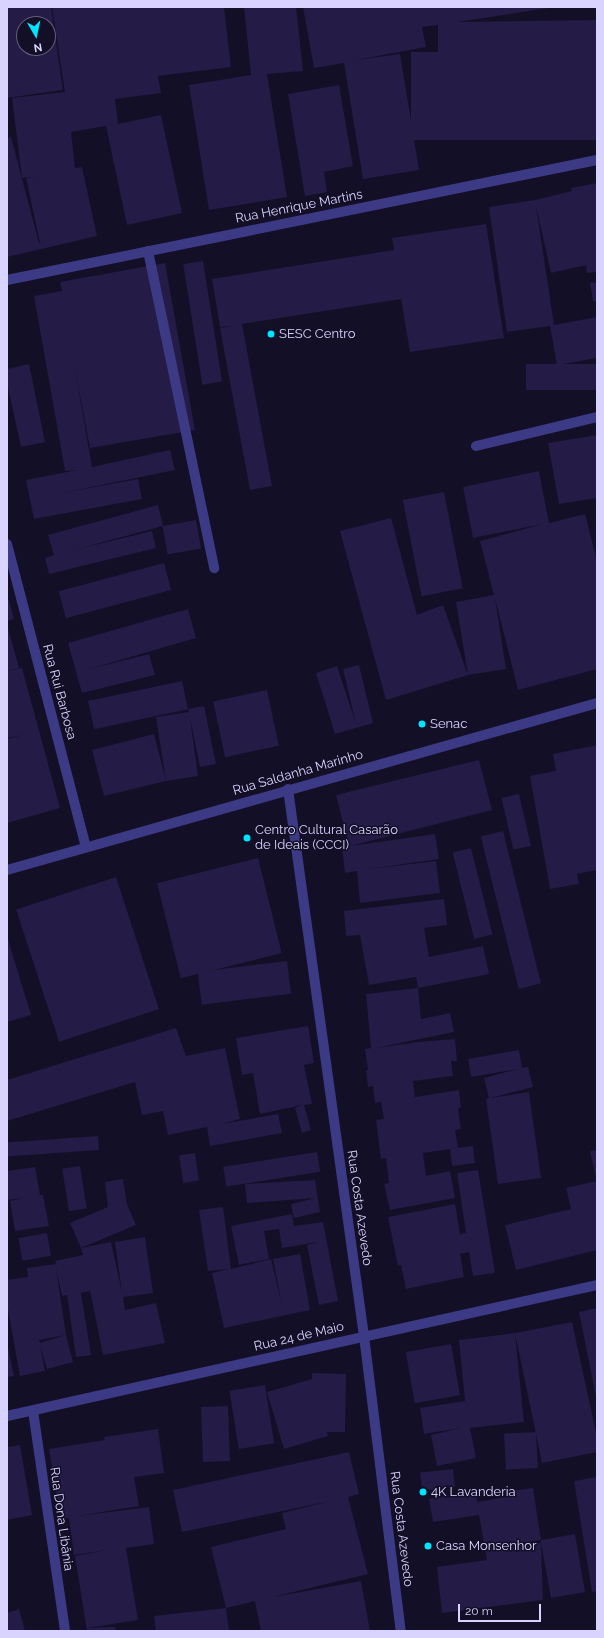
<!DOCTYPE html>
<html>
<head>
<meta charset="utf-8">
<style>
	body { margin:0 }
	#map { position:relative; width:604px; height:1638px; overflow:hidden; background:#130f26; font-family:Raleway,sans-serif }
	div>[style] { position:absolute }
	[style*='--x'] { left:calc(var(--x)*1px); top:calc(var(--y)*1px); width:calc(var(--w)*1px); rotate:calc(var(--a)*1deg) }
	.building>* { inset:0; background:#241b47; transform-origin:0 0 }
	.lane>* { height:10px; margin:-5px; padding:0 5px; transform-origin:5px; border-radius:5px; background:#3d3a85 }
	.street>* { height:10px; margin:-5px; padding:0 5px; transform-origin:5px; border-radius:5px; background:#3d3a85 }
	.dots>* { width:11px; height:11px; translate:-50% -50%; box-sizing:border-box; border:2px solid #130f26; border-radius:50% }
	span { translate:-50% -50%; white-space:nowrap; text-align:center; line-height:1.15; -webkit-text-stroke:3px #130f26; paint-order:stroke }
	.street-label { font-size:13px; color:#d9d4ff }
	.poi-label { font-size:13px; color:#d9d4ff }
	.left { translate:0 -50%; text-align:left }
	.frame { position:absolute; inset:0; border:8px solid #d9d4ff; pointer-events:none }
	.north { position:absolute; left:16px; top:16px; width:40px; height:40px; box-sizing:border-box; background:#130f26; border:1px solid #625e7d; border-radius:50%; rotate:171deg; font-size:11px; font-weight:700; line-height:16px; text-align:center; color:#d9d4ff }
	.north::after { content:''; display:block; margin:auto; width:14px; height:18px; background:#00e5ff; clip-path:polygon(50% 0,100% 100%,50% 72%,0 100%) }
	.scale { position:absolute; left:458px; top:1604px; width:83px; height:18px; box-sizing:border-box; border:2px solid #d9d4ff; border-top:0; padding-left:5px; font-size:12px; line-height:14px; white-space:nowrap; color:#d9d4ff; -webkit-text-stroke:3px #130f26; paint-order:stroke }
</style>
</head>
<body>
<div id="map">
	<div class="building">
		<div style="clip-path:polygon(evenodd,7px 7px,51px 7px,63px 90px,7px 98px,7px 7px,24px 24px,48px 24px,48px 48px,24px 48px,24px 24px)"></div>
		<div style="clip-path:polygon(52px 7px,224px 7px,231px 67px,158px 76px,161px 93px,115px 99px,118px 124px,161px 115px,182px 213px,127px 225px,106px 126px,71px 132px,75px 168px,82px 167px,97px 236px,7px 257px,7px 138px,11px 137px,39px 243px,40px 243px,26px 178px,37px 176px,22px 178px,12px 98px,65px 92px)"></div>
		<div style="clip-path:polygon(244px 7px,296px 7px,303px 71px,267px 74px,287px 197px,209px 210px,189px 85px,251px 75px)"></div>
		<div style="clip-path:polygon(303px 7px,555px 7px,457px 22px,597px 20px,597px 52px,438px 54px,438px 25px,422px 27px,426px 47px,356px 60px,400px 54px,419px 170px,363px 179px,344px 63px,314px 68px)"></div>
		<div style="left:597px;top:52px;width:88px;height:186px;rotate:90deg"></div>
		<div style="clip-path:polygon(339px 85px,353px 166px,324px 172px,327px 192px,305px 196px,288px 94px)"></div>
		<div style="clip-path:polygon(597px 183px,597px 272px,587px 273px,586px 265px,551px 273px,536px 206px,554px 325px,597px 317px,597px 358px,557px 365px,550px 326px,507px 332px,489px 207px,535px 200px,572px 191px,571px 188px)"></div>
		<div style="clip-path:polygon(486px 224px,504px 338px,410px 352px,401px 299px,242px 324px,272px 486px,250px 490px,220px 328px,232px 326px,220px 327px,212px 279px,394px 250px,392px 238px)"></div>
		<div style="left:203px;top:261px;width:122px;height:20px;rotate:81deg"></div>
		<div style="clip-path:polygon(165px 263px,195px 430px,90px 448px,75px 369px,92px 467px,170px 450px,175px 470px,62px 493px,138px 479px,142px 499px,34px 519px,26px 480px,77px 470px,65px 471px,34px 296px,62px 291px,60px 282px)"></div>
		<div style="clip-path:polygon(597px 282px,597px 301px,593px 301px,590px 283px)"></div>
		<div style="clip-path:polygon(29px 364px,45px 442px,21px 447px,7px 383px,7px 369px)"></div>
		<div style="left:597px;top:364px;width:26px;height:71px;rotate:90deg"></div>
		<div style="clip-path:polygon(597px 435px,597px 498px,559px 504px,548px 443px)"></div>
		<div style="clip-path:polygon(539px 471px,549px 523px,585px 514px,597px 561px,597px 669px,518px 690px,495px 598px,506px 669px,468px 675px,386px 700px,340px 531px,391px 518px,417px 615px,443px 605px,468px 675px,456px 602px,494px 595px,480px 541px,543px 524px,473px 538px,463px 487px)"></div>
		<div style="left:444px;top:492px;width:98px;height:42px;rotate:79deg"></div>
		<div style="clip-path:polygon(158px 505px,163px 526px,74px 550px,152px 531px,156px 548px,49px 574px,45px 558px,54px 555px,48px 535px)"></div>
		<div style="left:196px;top:520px;width:29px;height:34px;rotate:80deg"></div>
		<div style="left:164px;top:563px;width:28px;height:109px;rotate:75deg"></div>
		<div style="clip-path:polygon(7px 600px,9px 600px,14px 619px,7px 621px)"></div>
		<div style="clip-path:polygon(188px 609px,196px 638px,89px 669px,149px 654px,155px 675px,82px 693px,68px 643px)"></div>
		<div style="clip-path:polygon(7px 624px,19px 668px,7px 671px)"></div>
		<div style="clip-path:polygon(359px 665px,373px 723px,335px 734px,316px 673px,337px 666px,356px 724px,343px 669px)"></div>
		<div style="clip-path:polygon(22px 668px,60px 808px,7px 823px,7px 739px,23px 735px,7px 738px,7px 671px)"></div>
		<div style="left:182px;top:681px;width:29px;height:96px;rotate:78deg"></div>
		<div style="left:267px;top:690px;width:57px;height:55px;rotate:78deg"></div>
		<div style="clip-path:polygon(204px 706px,216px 764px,200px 767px,190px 718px,198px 776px,166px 781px,104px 796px,92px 750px,154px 734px,166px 781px,156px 717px,189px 712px,188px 709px)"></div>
		<div style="clip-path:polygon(597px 745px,597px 870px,577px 874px,579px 884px,550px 889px,530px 776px,556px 771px,553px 754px)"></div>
		<div style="clip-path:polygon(479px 760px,492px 810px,350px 846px,435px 834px,439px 859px,368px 869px,436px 861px,440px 893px,360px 903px,357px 871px,345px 873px,342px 847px,349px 846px,336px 795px)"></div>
		<div style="left:519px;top:794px;width:53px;height:18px;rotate:77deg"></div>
		<div style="left:503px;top:831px;width:157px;height:23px;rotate:76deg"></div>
		<div style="left:471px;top:848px;width:89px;height:19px;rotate:76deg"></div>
		<div style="left:258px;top:858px;width:98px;height:104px;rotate:76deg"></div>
		<div style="left:116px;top:877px;width:139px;height:105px;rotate:72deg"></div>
		<div style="clip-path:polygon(444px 899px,447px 925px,424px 928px,429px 957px,483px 946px,489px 974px,418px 988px,416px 977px,369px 985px,360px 935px,346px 936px,344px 911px)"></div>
		<div style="clip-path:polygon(7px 936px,31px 1015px,7px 1022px)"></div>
		<div style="left:287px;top:961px;width:33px;height:90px;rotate:83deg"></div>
		<div style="clip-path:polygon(418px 988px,421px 1019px,450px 1013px,454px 1032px,376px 1048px,418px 1042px,419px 1054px,418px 1042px,455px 1039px,457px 1061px,451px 1061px,453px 1076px,413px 1081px,415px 1097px,459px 1090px,461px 1108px,458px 1108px,461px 1129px,455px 1130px,458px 1148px,473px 1146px,475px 1163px,452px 1166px,450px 1149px,423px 1153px,426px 1176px,450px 1171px,455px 1198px,390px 1210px,384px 1184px,389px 1183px,386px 1158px,381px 1159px,376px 1120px,384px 1119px,381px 1102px,375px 1103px,373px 1086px,368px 1087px,366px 1070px,368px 1070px,365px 1049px,371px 1048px,366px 994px)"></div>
		<div style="clip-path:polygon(308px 1026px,314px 1063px,304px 1065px,312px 1104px,304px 1105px,311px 1130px,302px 1133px,295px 1108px,302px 1105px,260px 1114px,253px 1073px,242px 1075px,236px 1038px)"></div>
		<div style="clip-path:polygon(176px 1028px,186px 1056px,225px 1048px,240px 1119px,222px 1124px,278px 1114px,282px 1133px,210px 1146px,207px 1127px,168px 1135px,163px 1111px,142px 1115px,135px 1082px,7px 1121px,7px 1080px)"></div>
		<div style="clip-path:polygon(519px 1050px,522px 1068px,528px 1067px,533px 1087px,491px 1098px,529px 1092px,541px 1178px,498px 1184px,486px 1099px,489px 1098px,484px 1078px,518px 1069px,471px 1077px,468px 1059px)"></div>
		<div style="left:98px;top:1136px;width:14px;height:92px;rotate:86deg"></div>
		<div style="clip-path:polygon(597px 1150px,597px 1178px,596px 1178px,590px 1151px)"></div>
		<div style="left:317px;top:1152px;width:20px;height:95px;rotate:81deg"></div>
		<div style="left:195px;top:1153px;width:28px;height:16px;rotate:82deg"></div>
		<div style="left:80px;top:1166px;width:43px;height:18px;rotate:81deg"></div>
		<div style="clip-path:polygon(35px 1167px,40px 1195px,43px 1195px,49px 1226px,15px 1231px,10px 1201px,24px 1198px,7px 1200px,7px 1171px)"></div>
		<div style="clip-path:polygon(478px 1170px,495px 1273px,473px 1276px,469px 1252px,460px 1254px,464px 1277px,406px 1289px,401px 1265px,398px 1266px,388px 1217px,455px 1204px,460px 1234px,466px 1233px,457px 1173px)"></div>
		<div style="clip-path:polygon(123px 1179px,127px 1204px,136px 1225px,81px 1248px,70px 1223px,108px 1207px,105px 1182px)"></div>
		<div style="clip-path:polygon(315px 1180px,320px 1212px,294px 1218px,291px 1204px,316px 1198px,247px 1203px,245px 1184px)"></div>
		<div style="clip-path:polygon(597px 1181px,597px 1250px,516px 1270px,505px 1225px,571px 1209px,566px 1188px)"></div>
		<div style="clip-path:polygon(223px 1207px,231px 1269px,271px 1259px,282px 1305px,273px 1259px,300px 1254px,310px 1310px,224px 1328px,212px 1273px,228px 1269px,208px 1271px,199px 1210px)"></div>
		<div style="clip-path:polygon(292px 1214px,294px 1226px,323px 1222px,338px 1301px,319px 1305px,307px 1245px,318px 1242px,282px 1248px,279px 1229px,264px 1231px,269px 1259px,239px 1265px,231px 1226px)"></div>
		<div style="left:47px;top:1233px;width:23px;height:29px;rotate:80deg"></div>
		<div style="clip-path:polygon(evenodd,145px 1237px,153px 1293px,123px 1297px,125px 1310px,156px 1303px,165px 1343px,103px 1355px,89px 1285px,90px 1291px,81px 1293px,91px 1355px,76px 1357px,67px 1295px,62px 1296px,56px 1268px,66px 1335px,73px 1362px,47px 1369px,40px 1345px,45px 1371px,20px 1376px,7px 1304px,7px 1280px,28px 1277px,27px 1268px,56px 1264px,55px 1261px,83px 1255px,81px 1248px,111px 1242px,122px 1292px,115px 1242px,145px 1237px,66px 1335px,40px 1343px,39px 1340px,66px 1335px)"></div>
		<div style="clip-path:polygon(597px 1308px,597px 1397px,596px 1397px,579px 1312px)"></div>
		<div style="clip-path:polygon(572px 1322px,597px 1437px,597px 1452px,542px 1463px,515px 1333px,524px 1422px,470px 1428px,476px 1458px,437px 1466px,431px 1435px,461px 1428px,424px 1434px,420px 1408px,465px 1401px,459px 1340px,515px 1333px)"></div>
		<div style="clip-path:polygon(7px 1343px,14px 1376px,7px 1377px)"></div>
		<div style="left:451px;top:1344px;width:52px;height:46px;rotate:80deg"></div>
		<div style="clip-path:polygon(312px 1373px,346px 1374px,345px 1432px,327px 1432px,328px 1436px,284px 1449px,267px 1392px,312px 1379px)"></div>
		<div style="left:265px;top:1385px;width:59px;height:36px;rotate:81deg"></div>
		<div style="left:228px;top:1406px;width:55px;height:27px;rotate:88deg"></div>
		<div style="clip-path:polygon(158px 1429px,164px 1473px,134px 1477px,139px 1506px,77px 1516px,149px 1507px,154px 1544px,126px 1548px,138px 1620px,87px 1628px,115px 1627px,116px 1631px,87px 1631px,75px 1556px,107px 1550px,74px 1555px,69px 1518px,61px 1519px,49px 1449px,105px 1440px,104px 1437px)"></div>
		<div style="left:536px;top:1432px;width:36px;height:32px;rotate:87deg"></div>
		<div style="clip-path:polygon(20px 1445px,32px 1515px,7px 1520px,7px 1447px)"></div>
		<div style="clip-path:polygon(349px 1452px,359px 1494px,348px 1497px,368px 1574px,273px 1597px,361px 1581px,370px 1631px,261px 1631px,255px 1601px,226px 1608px,211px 1547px,286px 1529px,282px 1513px,331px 1501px,182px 1532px,173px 1490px)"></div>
		<div style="left:453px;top:1469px;width:18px;height:33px;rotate:84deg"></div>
		<div style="clip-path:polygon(597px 1477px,597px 1591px,592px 1592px,574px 1481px)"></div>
		<div style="clip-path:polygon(533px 1488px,541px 1540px,513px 1544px,541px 1543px,541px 1540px,575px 1534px,585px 1592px,551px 1598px,541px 1543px,543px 1600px,442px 1613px,437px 1567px,487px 1560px,479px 1515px,433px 1522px,429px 1499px,476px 1491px,477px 1502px,506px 1497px,505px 1492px)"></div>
		<div style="clip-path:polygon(226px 1608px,229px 1631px,156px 1631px,154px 1616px)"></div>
		<div style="clip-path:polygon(19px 1609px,25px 1631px,7px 1631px,7px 1613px)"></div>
	</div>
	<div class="lane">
		<div style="--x:148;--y:251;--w:324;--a:78.2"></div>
	</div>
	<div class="street">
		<div style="--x:7;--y:280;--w:602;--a:-11.5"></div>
		<div style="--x:476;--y:446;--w:124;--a:-13.5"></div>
		<div style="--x:7;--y:544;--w:313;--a:75.4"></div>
		<div style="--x:288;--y:789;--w:552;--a:82.09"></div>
		<div style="--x:364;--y:1336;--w:297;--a:82.9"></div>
		<div style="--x:7;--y:870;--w:613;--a:-15.8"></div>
		<div style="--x:33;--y:1411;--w:222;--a:81.7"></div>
		<div style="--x:7;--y:1416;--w:604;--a:-12.52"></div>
	</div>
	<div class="dots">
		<div style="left:271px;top:334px;background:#00e5ff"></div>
		<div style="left:422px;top:724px;background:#00e5ff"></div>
		<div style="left:247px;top:838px;background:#00e5ff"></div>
		<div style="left:423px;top:1492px;background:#00e5ff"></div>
		<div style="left:428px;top:1546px;background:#00e5ff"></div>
	</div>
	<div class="street-label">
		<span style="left:299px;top:207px;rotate:-11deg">Rua Henrique Martins</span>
		<span style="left:59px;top:692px;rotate:75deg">Rua Rui Barbosa</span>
		<span style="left:298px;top:773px;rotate:-16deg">Rua Saldanha Marinho</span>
		<span style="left:359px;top:1208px;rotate:82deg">Rua Costa Azevedo</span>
		<span style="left:299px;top:1337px;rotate:-13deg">Rua 24 de Maio</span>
		<span style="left:61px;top:1519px;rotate:82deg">Rua Dona Libânia</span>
		<span style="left:401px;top:1529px;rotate:83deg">Rua Costa Azevedo</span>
	</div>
	<div class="poi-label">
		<span class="left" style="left:279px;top:334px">SESC Centro</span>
		<span class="left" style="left:430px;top:724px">Senac</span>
		<span class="left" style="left:255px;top:838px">Centro Cultural Casarão<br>de Ideais (CCCI)</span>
		<span class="left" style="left:431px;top:1492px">4K Lavanderia</span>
		<span class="left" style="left:436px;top:1546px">Casa Monsenhor</span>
	</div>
	<div class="frame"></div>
	<div class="north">N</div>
	<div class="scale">20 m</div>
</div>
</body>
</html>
